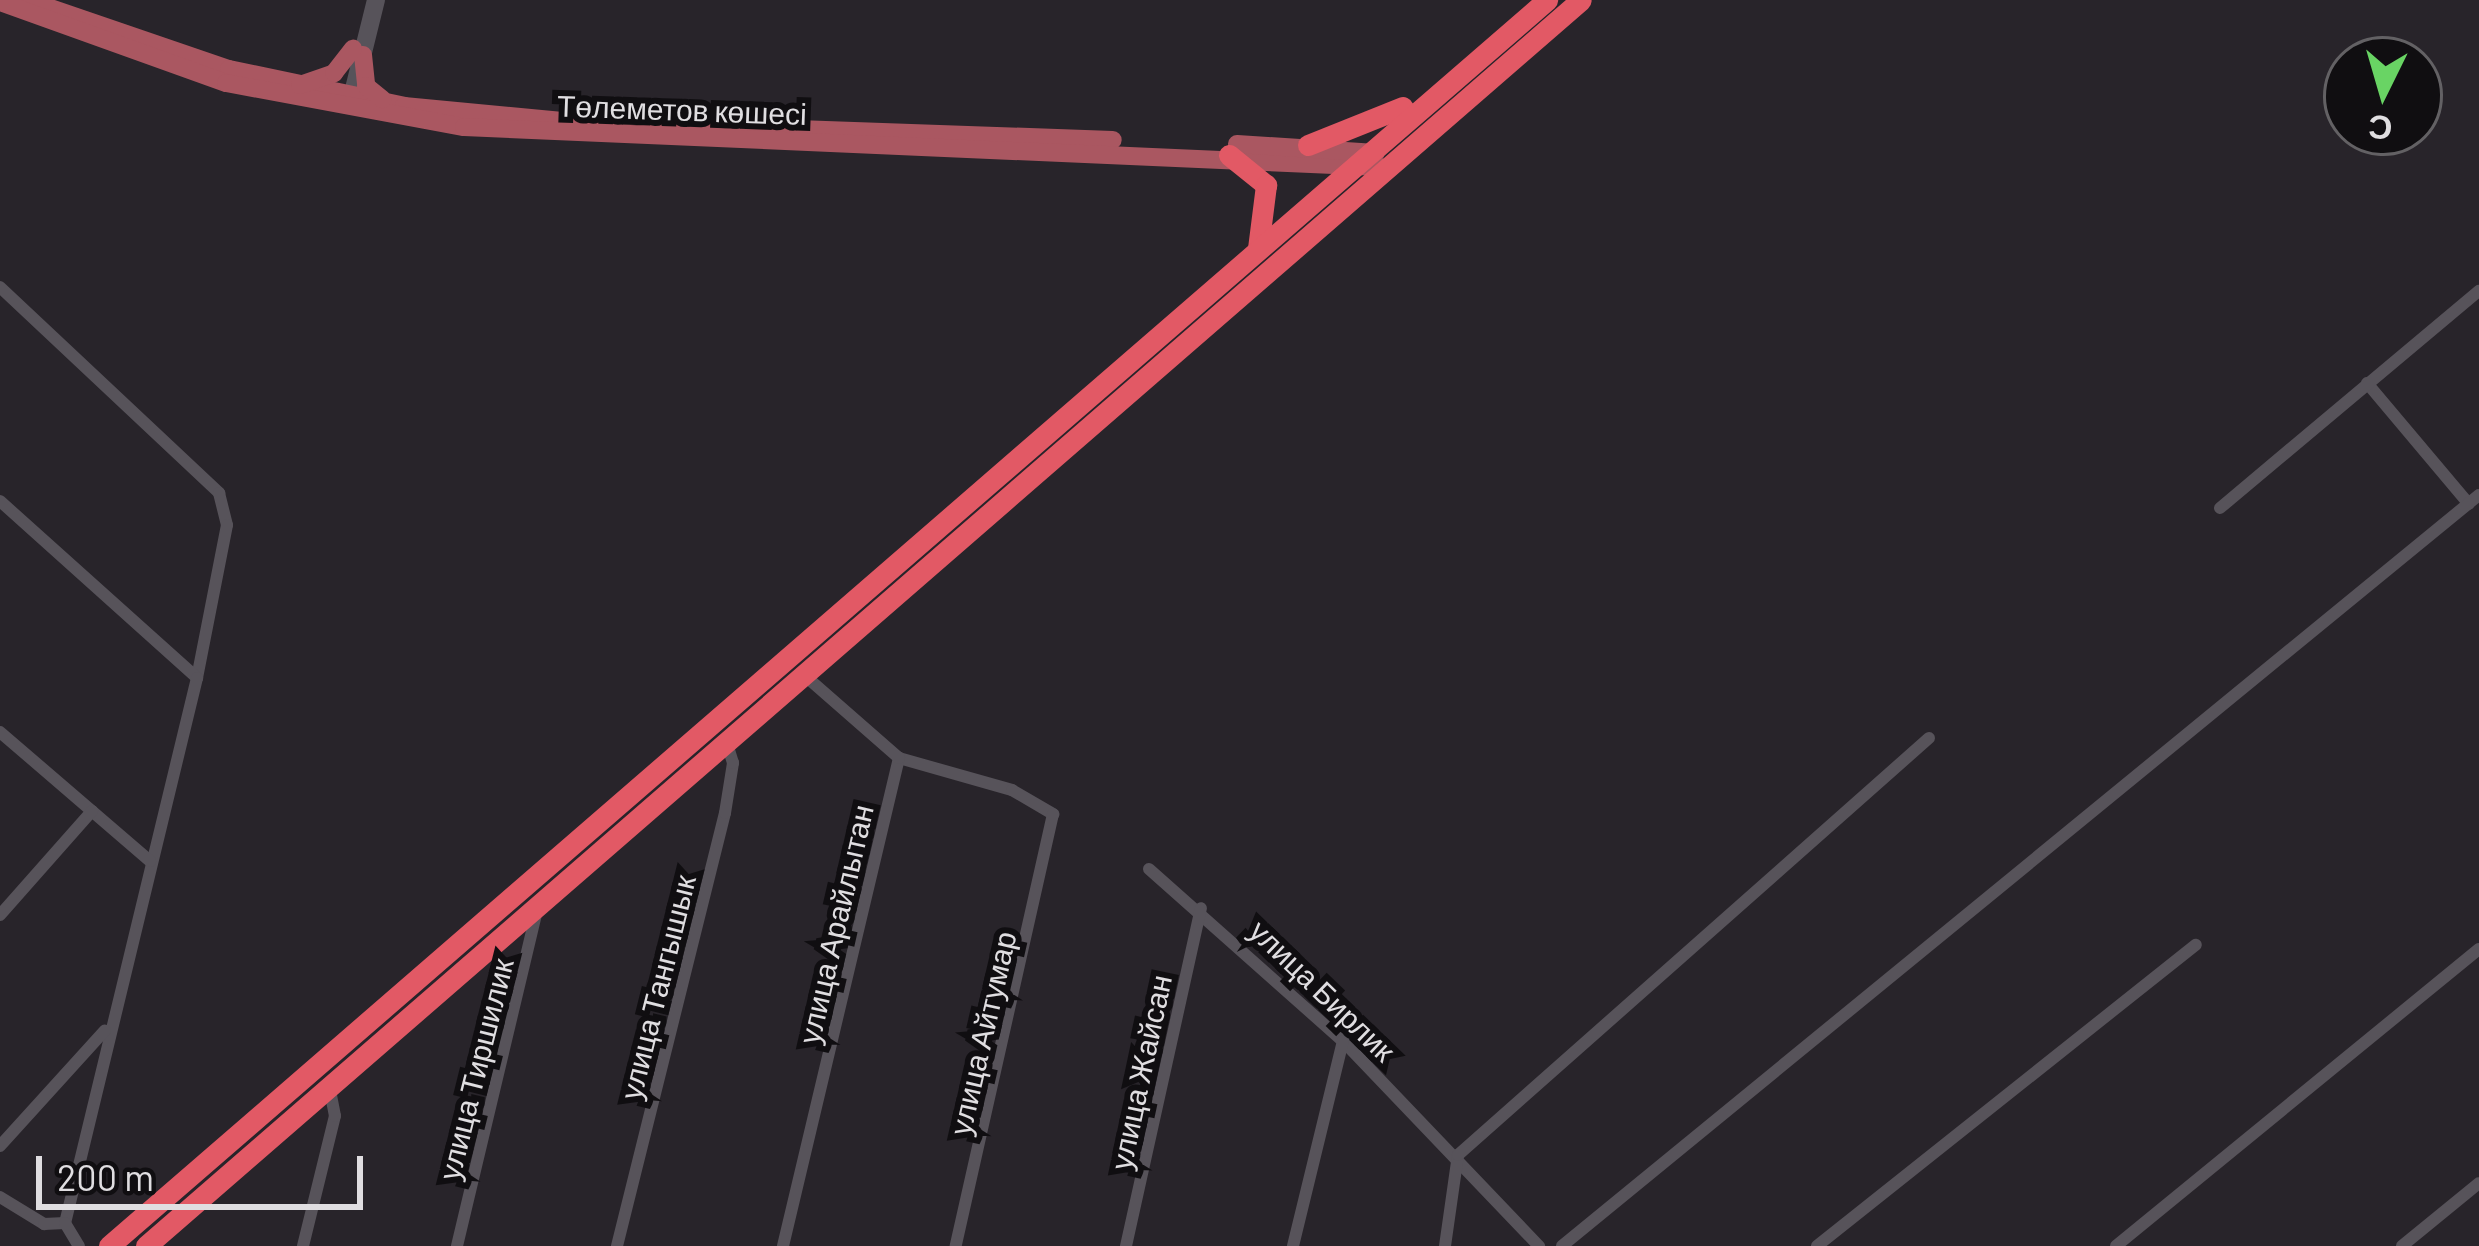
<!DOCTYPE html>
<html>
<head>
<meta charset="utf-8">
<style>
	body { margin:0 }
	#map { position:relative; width:2479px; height:1246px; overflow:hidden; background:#28242a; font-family:Barlow,sans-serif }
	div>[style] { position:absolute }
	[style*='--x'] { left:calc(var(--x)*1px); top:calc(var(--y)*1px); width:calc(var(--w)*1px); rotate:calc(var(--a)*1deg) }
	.street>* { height:12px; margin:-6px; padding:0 6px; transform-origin:6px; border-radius:6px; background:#57535a }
	.secondary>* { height:18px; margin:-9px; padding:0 9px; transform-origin:9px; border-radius:9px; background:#57535a }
	.primary>* { height:18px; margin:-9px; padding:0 9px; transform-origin:9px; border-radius:9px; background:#aa5761 }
	.highway>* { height:21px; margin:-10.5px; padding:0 10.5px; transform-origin:10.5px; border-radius:10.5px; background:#e25965 }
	span { translate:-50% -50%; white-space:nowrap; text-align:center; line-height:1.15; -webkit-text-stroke:12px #100e11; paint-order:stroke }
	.street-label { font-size:30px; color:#e0dee1 }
	.north { position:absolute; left:2323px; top:36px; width:120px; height:120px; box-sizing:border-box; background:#100e11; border:3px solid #636164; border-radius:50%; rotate:185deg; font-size:33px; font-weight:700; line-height:48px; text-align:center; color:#e0dee1 }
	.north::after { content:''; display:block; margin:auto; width:42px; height:54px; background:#69d464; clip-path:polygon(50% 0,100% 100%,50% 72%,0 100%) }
	.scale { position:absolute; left:36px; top:1156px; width:327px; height:54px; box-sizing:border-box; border:6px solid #e0dee1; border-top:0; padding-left:15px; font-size:36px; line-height:42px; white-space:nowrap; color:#e0dee1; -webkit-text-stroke:9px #100e11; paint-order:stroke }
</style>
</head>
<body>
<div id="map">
	<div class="street">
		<div style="--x:0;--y:287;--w:301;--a:43.2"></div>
		<div style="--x:219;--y:493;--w:33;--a:76"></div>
		<div style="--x:227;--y:525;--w:156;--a:101.1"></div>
		<div style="--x:2367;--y:383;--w:158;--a:49.9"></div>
		<div style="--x:0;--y:501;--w:265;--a:41.9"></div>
		<div style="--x:197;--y:678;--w:561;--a:103.61"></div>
		<div style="--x:2220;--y:508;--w:338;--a:-40"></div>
		<div style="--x:0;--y:732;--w:198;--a:40.7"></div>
		<div style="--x:899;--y:758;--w:117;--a:15.8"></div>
		<div style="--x:1012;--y:790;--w:48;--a:30.3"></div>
		<div style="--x:1053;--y:814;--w:443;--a:102.7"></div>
		<div style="--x:1149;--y:869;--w:259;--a:41.6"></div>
		<div style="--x:1343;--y:1041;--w:284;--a:46.3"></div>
		<div style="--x:0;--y:915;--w:139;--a:-48.5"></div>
		<div style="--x:0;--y:1146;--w:156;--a:-47.8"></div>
		<div style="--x:0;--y:1197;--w:52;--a:31.5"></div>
		<div style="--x:44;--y:1224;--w:21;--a:-3"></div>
		<div style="--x:65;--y:1223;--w:27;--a:59"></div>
		<div style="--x:303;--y:1246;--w:134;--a:-76.2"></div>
		<div style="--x:335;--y:1116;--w:33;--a:-101"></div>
		<div style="--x:457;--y:1246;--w:346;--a:-76.6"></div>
		<div style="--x:617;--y:1246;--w:446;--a:-76"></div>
		<div style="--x:725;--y:813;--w:51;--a:-80.9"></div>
		<div style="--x:733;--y:763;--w:24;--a:-107"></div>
		<div style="--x:783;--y:1246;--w:502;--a:-76.63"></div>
		<div style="--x:899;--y:758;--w:128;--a:-138.8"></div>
		<div style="--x:1126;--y:1246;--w:346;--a:-77.5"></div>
		<div style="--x:1293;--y:1246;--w:211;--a:-76.3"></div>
		<div style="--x:1445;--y:1246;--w:92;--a:-81.9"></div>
		<div style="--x:1458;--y:1155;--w:629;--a:-41.52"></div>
		<div style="--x:1562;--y:1246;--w:1185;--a:-39.32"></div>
		<div style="--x:1817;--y:1246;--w:484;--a:-38.5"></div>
		<div style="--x:2116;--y:1246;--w:469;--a:-39.3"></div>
		<div style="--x:2402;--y:1246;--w:99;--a:-39.3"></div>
	</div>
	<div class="secondary">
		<div style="--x:350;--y:105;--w:108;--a:-76.1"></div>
	</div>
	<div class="primary">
		<div style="--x:27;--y:0;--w:213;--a:18.9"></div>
		<div style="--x:229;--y:69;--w:179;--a:11.9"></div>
		<div style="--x:404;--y:106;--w:159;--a:5.4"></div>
		<div style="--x:562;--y:121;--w:551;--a:1.97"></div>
		<div style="--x:0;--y:2;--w:240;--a:19.7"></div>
		<div style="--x:226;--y:83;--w:242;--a:10.5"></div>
		<div style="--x:464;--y:127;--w:917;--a:2.5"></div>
		<div style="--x:363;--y:55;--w:31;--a:84"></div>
		<div style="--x:366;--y:86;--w:21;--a:39"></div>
		<div style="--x:300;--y:85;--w:36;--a:-19"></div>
		<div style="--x:334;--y:73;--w:31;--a:-52"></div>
		<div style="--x:1237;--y:144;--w:139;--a:3.7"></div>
	</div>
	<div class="highway">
		<div style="--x:1308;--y:145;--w:102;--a:-21.8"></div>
		<div style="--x:1229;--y:155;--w:48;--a:39"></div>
		<div style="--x:1266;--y:185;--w:64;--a:97.2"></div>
		<div style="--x:109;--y:1246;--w:1903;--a:-40.91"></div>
		<div style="--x:146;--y:1246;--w:1900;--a:-40.97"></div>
	</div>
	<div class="street-label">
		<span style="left:682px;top:109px;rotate:2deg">Төлеметов көшесі</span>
		<span style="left:835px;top:924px;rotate:-77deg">улица Арайлытан</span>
		<span style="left:657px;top:987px;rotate:-76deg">улица Тангышык</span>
		<span style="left:1323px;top:990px;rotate:44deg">улица Бирлик</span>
		<span style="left:982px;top:1033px;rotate:-77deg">улица Айтумар</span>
		<span style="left:475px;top:1069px;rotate:-76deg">улица Тиршилик</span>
		<span style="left:1140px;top:1072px;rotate:-78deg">улица Жайсан</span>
	</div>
	<div class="north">С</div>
	<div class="scale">200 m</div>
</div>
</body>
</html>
